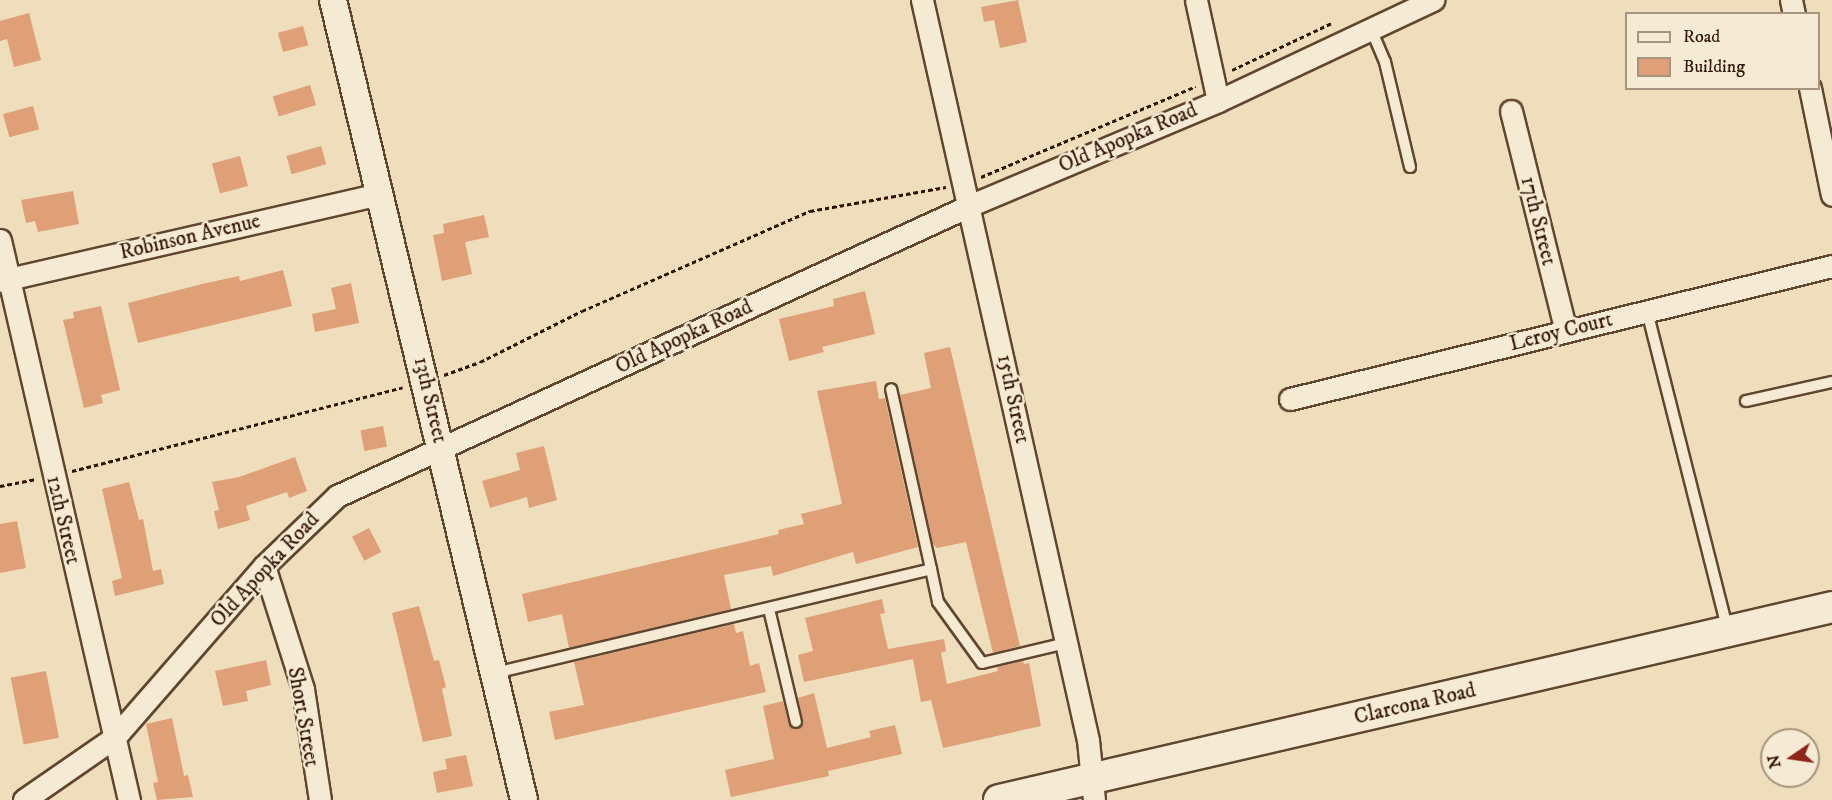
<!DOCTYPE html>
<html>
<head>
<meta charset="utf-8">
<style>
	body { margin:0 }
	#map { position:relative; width:1832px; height:800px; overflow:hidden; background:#efdebc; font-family:"IM FELL DW Pica",serif }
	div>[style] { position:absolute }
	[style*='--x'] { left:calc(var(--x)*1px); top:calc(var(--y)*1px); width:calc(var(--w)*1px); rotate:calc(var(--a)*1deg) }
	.building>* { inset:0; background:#df9f77; transform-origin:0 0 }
	.path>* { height:3px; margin-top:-1.5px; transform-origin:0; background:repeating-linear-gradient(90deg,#311300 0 4.5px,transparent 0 7.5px) }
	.roads { filter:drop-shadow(2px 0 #60462f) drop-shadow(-2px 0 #60462f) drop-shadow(0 2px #60462f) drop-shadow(0 -2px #60462f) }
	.service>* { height:10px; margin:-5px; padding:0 5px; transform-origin:5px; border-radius:5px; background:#f5ead3 }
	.minor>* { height:21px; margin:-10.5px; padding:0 10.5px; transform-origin:10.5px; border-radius:10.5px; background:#f5ead3 }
	.tertiary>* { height:26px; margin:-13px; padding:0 13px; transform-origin:13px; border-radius:13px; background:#f5ead3 }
	.secondary>* { height:30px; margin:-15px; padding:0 15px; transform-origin:15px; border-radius:15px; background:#f5ead3 }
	span { translate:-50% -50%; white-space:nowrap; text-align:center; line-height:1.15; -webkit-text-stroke:5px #f5ead3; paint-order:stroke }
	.street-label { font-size:21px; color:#311300 }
	.legend { position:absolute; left:1625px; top:12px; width:195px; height:78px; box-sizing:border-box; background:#f5ead3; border:2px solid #a7947f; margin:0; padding:8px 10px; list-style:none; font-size:18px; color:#311300 }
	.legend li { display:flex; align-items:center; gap:12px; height:30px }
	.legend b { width:30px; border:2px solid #a7947f }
	.north { position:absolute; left:1760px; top:728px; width:60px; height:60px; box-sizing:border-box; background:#f5ead3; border:2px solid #a7947f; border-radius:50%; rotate:257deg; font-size:16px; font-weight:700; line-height:24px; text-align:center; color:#311300 }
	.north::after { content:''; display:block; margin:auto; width:21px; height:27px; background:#8f2418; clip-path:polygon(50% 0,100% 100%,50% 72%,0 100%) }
</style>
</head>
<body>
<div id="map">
	<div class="building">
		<div style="clip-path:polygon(1018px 0,1027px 42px,1000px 48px,994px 20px,984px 22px,981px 7px)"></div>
		<div style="clip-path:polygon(29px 13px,41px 60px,14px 67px,7px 39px,0 41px,0 21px)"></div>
		<div style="left:303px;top:26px;width:20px;height:26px;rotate:75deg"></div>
		<div style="left:310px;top:85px;width:21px;height:39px;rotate:73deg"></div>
		<div style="left:33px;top:106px;width:24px;height:31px;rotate:75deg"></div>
		<div style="left:321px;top:146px;width:19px;height:36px;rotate:74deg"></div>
		<div style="left:240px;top:156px;width:31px;height:29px;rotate:75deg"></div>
		<div style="clip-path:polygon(73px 191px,79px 224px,38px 232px,35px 221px,26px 223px,21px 200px)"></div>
		<div style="clip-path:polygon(484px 215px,489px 237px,465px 242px,472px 274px,442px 281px,433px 235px,444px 233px,443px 224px)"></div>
		<div style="clip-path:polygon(283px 270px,292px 306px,138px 343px,128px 303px,202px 284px,239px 276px,240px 281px)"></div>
		<div style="clip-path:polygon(351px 283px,359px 323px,315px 332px,312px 314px,336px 309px,331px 288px)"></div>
		<div style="clip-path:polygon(865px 291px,875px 334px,822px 347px,824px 352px,789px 361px,779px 319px,834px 306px,833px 299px)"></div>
		<div style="clip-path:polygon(101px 306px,120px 390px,101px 395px,103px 403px,84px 408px,63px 320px,74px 318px,73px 312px)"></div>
		<div style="clip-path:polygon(950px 347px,1020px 646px,993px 653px,966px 542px,937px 548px,933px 544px,900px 395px,931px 388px,924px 353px)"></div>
		<div style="clip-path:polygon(876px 381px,879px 399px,885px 398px,918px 547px,856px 564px,853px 552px,773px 576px,771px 566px,724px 575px,731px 609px,569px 648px,562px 614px,528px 622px,522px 594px,779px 534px,778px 530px,804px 524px,801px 514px,842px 504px,817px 391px)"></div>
		<div style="left:383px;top:426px;width:21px;height:23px;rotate:79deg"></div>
		<div style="clip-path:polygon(544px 446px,557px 500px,529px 508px,527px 497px,490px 508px,482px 481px,520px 470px,516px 453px)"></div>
		<div style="clip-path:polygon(295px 457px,307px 491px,289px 498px,287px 492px,246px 506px,250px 520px,218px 529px,214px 511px,219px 510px,212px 482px,239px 477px)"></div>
		<div style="clip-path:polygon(129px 482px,139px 520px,143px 519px,153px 571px,161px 569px,164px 584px,115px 596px,112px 581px,122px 578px,102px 489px)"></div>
		<div style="clip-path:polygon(17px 521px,26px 568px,0 573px,0 524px)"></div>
		<div style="left:369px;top:528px;width:27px;height:19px;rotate:63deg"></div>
		<div style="clip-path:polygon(882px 599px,885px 613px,880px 614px,888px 649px,944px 639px,946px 651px,941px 653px,947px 684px,998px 671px,997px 667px,1023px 661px,1024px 664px,1029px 663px,1041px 726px,943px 748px,931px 700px,921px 702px,913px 659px,804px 682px,798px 655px,813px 651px,805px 618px)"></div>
		<div style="clip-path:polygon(419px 606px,434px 661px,439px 660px,446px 687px,442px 689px,452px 736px,423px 742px,392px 613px)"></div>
		<div style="clip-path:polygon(734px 624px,736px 633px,743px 631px,750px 666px,759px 663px,766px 692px,555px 740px,549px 712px,584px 705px,574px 662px)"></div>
		<div style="clip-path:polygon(266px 660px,271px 685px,246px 691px,248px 701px,223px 706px,215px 671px)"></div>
		<div style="left:46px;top:671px;width:68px;height:36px;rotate:79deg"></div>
		<div style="clip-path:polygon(814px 693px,827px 748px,871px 737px,869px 731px,895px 725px,902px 754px,828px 771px,829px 776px,731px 797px,725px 770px,774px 759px,763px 706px,783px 701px,789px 724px,798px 729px,803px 721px,798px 698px)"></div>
		<div style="clip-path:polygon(172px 718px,184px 776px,188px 775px,193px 797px,157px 800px,153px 783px,158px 782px,146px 724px)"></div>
		<div style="clip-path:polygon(466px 755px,473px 786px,437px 793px,433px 772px,447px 769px,445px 759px)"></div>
	</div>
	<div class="path">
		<div style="--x:1232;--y:70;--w:110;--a:-25.2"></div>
		<div style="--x:981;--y:177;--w:233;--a:-22.9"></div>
		<div style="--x:444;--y:375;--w:38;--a:-20"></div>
		<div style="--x:480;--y:362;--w:114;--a:-26.6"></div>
		<div style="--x:582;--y:311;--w:249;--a:-23.7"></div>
		<div style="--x:810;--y:211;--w:138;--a:-10"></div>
		<div style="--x:72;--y:471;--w:341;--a:-14.2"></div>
		<div style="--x:0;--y:486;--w:37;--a:-11"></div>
	</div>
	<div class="roads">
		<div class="service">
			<div style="--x:1371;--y:29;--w:36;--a:67"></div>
			<div style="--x:1385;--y:62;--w:108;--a:76.6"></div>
			<div style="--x:1647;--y:311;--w:330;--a:75.8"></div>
			<div style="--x:1746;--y:401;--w:88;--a:-12.5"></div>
			<div style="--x:931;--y:569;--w:34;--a:78"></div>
			<div style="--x:938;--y:602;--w:75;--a:54.2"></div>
			<div style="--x:982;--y:663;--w:86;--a:-13.4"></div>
			<div style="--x:769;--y:609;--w:116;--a:76.6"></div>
			<div style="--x:495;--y:673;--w:448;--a:-13.4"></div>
			<div style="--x:931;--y:569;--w:184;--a:-102.5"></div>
		</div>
		<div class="minor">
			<div style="--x:922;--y:0;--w:758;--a:77.36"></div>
			<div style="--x:1088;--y:740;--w:60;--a:84.3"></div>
			<div style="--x:1196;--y:0;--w:103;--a:77.7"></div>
			<div style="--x:1791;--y:0;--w:14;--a:78"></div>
			<div style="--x:1810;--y:88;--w:109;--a:78.4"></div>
			<div style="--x:1511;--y:111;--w:227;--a:76"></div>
			<div style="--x:0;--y:240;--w:575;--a:77.03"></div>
			<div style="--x:0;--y:281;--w:390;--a:-12.9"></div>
			<div style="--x:1290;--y:399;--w:558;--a:-13.79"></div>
			<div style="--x:264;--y:566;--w:129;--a:72.4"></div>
			<div style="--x:303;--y:689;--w:112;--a:81.3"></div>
			<div style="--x:24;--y:800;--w:111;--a:-34.7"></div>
			<div style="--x:115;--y:737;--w:227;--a:-48.9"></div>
			<div style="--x:264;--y:566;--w:101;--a:-43.8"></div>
			<div style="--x:337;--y:496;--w:698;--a:-24.65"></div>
			<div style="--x:971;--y:205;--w:268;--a:-22.8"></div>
			<div style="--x:1218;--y:101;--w:238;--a:-25.2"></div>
		</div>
		<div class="tertiary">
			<div style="--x:333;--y:0;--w:822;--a:76.57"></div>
		</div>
		<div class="secondary">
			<div style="--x:999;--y:800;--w:855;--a:-13.04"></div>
		</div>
	</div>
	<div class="street-label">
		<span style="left:1128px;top:138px;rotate:-23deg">Old Apopka Road</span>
		<span style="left:1538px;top:221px;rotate:76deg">17th Street</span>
		<span style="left:190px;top:237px;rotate:-13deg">Robinson Avenue</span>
		<span style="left:1561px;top:332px;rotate:-14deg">Leroy Court</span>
		<span style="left:684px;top:337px;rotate:-25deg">Old Apopka Road</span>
		<span style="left:1013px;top:399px;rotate:78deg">15th Street</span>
		<span style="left:430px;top:400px;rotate:77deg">13th Street</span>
		<span style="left:63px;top:520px;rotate:77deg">12th Street</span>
		<span style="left:265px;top:570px;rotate:-47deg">Old Apopka Road</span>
		<span style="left:1415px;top:704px;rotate:-13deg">Clarcona Road</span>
		<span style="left:303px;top:717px;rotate:80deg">Short Street</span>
	</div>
	<ul class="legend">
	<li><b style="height:8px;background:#f5ead3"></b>Road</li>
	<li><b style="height:16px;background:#df9f77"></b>Building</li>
	</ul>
	<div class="north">N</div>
</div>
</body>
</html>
